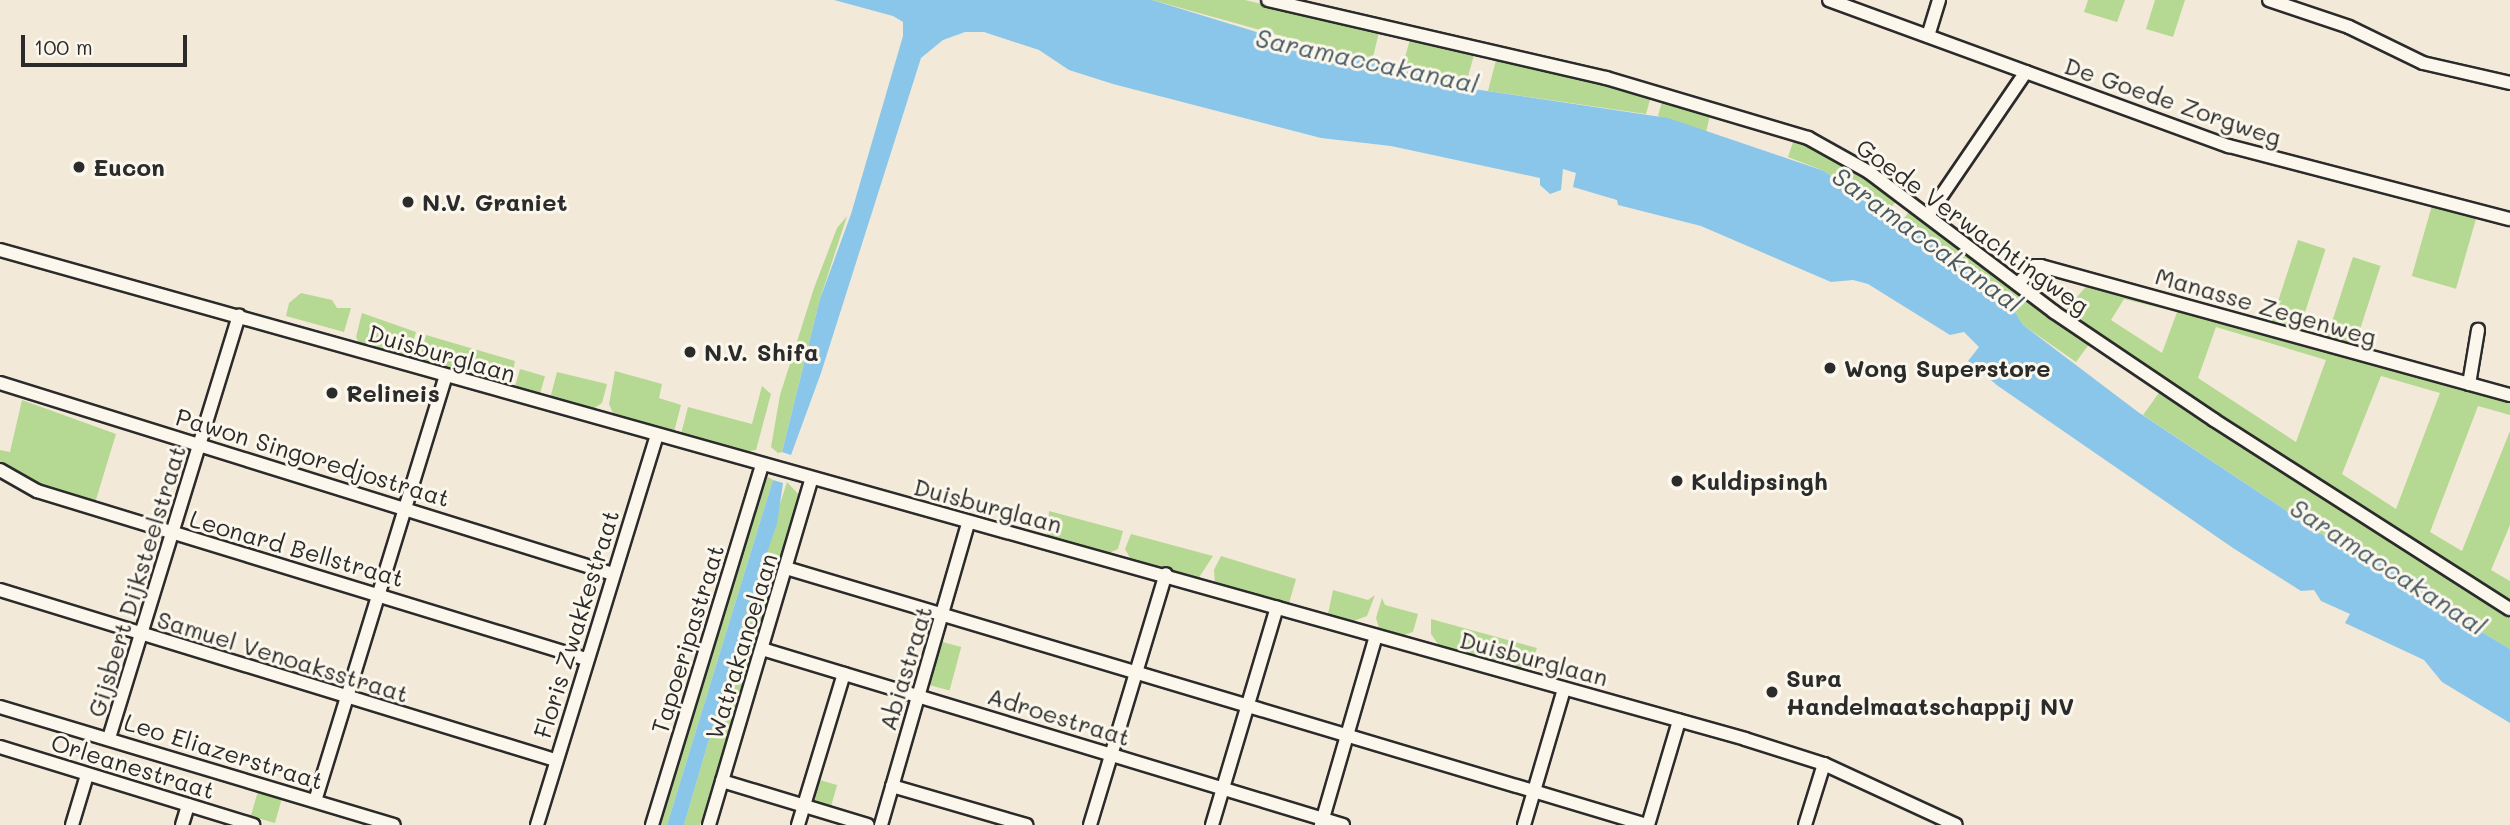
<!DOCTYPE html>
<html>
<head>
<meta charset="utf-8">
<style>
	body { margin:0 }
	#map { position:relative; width:2510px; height:825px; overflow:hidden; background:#f3e9d8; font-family:Mali,sans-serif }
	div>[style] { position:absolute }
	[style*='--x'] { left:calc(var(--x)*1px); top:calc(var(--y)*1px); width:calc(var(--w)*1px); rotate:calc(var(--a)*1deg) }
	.green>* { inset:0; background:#b5d892; transform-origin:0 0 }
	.water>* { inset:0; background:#8ac6ea }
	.roads { filter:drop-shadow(2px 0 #2b2b2b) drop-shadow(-2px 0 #2b2b2b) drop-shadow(0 2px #2b2b2b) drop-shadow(0 -2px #2b2b2b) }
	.minor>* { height:12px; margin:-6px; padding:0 6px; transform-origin:6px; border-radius:6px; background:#fbf7ec }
	.dots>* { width:19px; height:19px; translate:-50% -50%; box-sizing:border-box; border:4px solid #fbf7ec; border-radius:50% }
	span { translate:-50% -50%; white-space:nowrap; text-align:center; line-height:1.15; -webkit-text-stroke:6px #fbf7ec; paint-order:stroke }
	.street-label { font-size:24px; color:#2b2b2b }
	.poi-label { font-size:24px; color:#2b2b2b; font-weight:700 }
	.left { translate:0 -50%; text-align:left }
	.water-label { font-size:26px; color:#485a64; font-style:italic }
	.scale { position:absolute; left:21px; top:35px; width:166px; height:32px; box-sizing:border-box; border:4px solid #2b2b2b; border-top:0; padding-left:9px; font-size:21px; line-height:24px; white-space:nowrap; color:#2b2b2b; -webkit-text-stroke:5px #fbf7ec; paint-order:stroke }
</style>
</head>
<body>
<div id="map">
	<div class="green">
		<div style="clip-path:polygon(1152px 0,1245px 0,1379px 32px,1372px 61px)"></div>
		<div style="clip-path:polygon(2088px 0,2125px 0,2117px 22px,2084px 12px)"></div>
		<div style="clip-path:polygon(2155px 0,2185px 0,2173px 37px,2146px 29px)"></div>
		<div style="clip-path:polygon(1410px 39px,1474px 55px,1465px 87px,1433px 83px,1420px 73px,1402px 69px)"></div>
		<div style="clip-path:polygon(1496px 60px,1651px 96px,1646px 114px,1488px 91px)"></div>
		<div style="clip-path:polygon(1663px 98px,1711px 111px,1706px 132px,1658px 116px)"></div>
		<div style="clip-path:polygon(1794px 139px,1832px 156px,1898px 198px,1886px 215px,1824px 171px,1788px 157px)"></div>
		<div style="left:2433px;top:202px;width:46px;height:77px;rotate:16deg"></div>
		<div style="clip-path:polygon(1912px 208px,2090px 343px,2076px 362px,2023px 325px,2009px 302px,1990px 297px,1958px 259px,1902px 221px)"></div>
		<div style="clip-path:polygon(847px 216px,820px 299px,782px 452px,778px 453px,771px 447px,780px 395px,814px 288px,837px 228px)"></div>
		<div style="left:2298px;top:240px;width:29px;height:89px;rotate:18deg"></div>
		<div style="left:2353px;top:257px;width:29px;height:88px;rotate:18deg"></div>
		<div style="clip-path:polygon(evenodd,2090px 282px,2510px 399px,2510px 415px,2478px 406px,2430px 532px,2462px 551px,2510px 431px,2510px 525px,2491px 570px,2510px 581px,2510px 605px,2063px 313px,2090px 282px,2124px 299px,2177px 312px,2162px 353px,2111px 320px,2124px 299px,2090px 282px,2216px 327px,2326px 360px,2296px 442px,2198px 378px,2216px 327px,2090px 282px,2381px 376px,2440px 393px,2396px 509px,2342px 474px,2381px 376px)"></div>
		<div style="clip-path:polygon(301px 293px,332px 300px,337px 308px,351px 308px,344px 332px,286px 316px,289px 303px)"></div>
		<div style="clip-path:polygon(362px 313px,416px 332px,410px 353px,403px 356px,359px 343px,356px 337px)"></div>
		<div style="clip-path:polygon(426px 335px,515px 361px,511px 380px,504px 386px,424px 363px,420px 358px)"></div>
		<div style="left:520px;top:369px;width:26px;height:21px;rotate:16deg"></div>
		<div style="clip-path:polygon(615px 371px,662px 384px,659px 398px,681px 405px,674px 432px,613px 413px,609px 404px)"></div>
		<div style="clip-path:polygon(557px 372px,607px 384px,602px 403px,593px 409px,555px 400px,551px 395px)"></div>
		<div style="clip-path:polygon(762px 386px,771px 394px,756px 450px,742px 452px,681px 434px,688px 407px,752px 424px)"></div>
		<div style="clip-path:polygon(2161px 390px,2510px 615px,2510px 649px,2478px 630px,2425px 582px,2338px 545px,2143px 415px)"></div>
		<div style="clip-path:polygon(22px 400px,116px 434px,95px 503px,33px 482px,0 463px,0 450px,10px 452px)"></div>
		<div style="clip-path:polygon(768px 477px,773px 480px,667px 825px,657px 825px,762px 483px)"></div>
		<div style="clip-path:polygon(787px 482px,800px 496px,795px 512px,700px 825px,684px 825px,736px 647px,743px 640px,740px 630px)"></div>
		<div style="clip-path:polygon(1049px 511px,1123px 531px,1118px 549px,1109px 553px,1047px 536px)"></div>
		<div style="clip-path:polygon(1131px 534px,1213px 556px,1198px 579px,1130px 558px,1125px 549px)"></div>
		<div style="clip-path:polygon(1221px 556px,1296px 579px,1289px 603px,1215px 585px,1214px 570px)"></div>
		<div style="clip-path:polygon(1333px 590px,1368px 600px,1375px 595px,1367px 616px,1351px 622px,1328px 614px)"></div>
		<div style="clip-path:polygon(1382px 598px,1385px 605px,1418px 614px,1413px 632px,1404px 635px,1379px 628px,1376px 618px)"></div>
		<div style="clip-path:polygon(1431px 619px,1537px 648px,1534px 656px,1521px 668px,1442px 650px,1431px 634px)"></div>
		<div style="left:939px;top:641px;width:23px;height:45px;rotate:15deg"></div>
		<div style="left:816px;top:779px;width:22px;height:23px;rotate:16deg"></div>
		<div style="left:258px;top:791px;width:25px;height:26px;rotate:16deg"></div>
	</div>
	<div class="water">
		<div style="clip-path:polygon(834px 0,1152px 0,1289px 42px,1420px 73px,1433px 83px,1668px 118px,1824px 171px,1889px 217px,1917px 227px,1946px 247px,1990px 297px,2009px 302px,2023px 325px,2138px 412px,2338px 545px,2425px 582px,2478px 630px,2510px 649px,2510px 723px,2442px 682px,2424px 660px,2345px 623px,2350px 614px,2321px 601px,2314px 590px,2301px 591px,2233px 548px,1998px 386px,1968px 361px,1979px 347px,1964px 332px,1950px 335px,1868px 284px,1853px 280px,1831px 282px,1701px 226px,1618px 205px,1617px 200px,1573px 187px,1576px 173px,1563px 169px,1561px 190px,1550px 194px,1540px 185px,1540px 178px,1391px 146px,1321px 138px,1113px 84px,1069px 70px,1039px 50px,984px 32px,965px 32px,943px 40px,921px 58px,821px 373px,791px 455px,782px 452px,820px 299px,851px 214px,903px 36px,903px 22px,893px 16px)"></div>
		<div style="clip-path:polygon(773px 480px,783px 483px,777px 524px,740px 630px,743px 640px,736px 647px,684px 825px,667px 825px)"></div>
	</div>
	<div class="roads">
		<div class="minor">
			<div style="--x:1268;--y:0;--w:347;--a:13"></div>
			<div style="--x:1606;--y:78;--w:211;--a:16.5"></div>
			<div style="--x:1808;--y:138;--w:70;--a:29.1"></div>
			<div style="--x:1869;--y:172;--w:232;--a:37.1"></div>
			<div style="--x:2054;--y:312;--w:193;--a:34"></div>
			<div style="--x:2214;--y:420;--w:351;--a:32.6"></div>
			<div style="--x:1829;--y:0;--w:426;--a:20.1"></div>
			<div style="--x:2229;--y:146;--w:290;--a:14.6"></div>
			<div style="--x:2269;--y:0;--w:84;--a:18.6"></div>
			<div style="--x:2349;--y:27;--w:82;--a:25.9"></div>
			<div style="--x:2423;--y:63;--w:89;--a:12.9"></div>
			<div style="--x:1928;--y:36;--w:38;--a:-73"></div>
			<div style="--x:1929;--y:214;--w:172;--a:-55.7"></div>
			<div style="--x:0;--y:250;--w:1812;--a:15.65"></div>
			<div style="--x:1745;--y:739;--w:83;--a:17.6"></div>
			<div style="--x:1824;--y:764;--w:145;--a:24.8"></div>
			<div style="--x:2018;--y:284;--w:24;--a:-48"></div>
			<div style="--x:2034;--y:266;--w:7;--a:0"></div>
			<div style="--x:2041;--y:266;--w:486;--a:15.4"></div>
			<div style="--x:0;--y:383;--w:642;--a:17.31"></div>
			<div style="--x:2469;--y:384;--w:55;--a:-80.5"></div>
			<div style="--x:0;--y:470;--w:43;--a:29.6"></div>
			<div style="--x:37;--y:491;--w:574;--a:17.01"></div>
			<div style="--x:786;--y:568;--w:899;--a:16.62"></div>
			<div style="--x:0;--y:590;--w:580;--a:17.03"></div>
			<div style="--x:762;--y:649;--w:607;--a:16.85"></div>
			<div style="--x:0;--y:707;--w:411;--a:16.7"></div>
			<div style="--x:109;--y:738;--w:442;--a:-72.9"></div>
			<div style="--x:0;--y:747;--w:265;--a:17.1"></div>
			<div style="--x:722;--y:781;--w:152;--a:16.8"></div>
			<div style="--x:892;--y:786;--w:140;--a:16.2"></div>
			<div style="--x:315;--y:801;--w:445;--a:-72.9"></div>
			<div style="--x:72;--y:825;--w:52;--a:-73.3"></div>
			<div style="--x:182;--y:825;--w:21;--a:-73"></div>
			<div style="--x:537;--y:825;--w:408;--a:-72.9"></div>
			<div style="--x:652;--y:825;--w:376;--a:-73"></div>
			<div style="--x:709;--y:825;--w:362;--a:-73.5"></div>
			<div style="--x:798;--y:825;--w:158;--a:-73.1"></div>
			<div style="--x:881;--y:825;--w:314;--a:-73.9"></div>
			<div style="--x:1090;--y:825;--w:262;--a:-73.2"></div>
			<div style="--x:1212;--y:825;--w:227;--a:-73.4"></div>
			<div style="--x:1321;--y:825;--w:197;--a:-73.8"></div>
			<div style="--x:1524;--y:825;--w:142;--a:-73.6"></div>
			<div style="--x:1648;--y:825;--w:109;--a:-73.4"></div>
			<div style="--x:1805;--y:825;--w:64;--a:-72.7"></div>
		</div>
	</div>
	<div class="dots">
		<div style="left:79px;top:167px;background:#2b2b2b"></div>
		<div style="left:408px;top:202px;background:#2b2b2b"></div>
		<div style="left:690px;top:352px;background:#2b2b2b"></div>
		<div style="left:1830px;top:368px;background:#2b2b2b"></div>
		<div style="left:332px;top:393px;background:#2b2b2b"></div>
		<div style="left:1677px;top:481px;background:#2b2b2b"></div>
		<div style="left:1772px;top:692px;background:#2b2b2b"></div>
	</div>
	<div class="street-label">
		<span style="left:2173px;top:101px;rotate:19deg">De Goede Zorgweg</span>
		<span style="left:1973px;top:226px;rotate:36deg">Goede Verwachtingweg</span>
		<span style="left:2266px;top:306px;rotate:16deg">Manasse Zegenweg</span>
		<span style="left:442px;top:353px;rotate:16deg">Duisburglaan</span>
		<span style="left:313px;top:457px;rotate:17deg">Pawon Singoredjostraat</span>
		<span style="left:988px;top:505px;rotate:15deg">Duisburglaan</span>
		<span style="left:297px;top:548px;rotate:16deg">Leonard Bellstraat</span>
		<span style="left:136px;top:581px;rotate:-73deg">Gijsbert Dijksteelstraat</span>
		<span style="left:576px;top:624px;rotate:-73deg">Floris Zwakkestraat</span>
		<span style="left:687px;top:639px;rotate:-73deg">Tapoeripastraat</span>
		<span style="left:741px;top:646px;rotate:-73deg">Watrakanoelaan</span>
		<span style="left:283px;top:656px;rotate:17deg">Samuel Venoaksstraat</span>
		<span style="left:1534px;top:658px;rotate:15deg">Duisburglaan</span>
		<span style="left:905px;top:668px;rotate:-73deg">Abiastraat</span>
		<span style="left:1059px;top:716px;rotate:17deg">Adroestraat</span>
		<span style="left:224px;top:751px;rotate:17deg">Leo Eliazerstraat</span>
		<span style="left:133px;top:766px;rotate:17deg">Orleanestraat</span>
	</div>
	<div class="poi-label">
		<span class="left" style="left:93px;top:167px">Eucon</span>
		<span class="left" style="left:422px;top:202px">N.V. Graniet</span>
		<span class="left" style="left:704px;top:352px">N.V. Shifa</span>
		<span class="left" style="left:1844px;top:368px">Wong Superstore</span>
		<span class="left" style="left:346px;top:393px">Relineis</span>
		<span class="left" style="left:1691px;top:481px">Kuldipsingh</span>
		<span class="left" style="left:1786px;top:692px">Sura<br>Handelmaatschappij NV</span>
	</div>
	<div class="water-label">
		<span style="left:1367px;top:61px;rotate:12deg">Saramaccakanaal</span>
		<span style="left:1927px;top:240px;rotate:36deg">Saramaccakanaal</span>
		<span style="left:2388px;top:567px;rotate:33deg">Saramaccakanaal</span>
	</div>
	<div class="scale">100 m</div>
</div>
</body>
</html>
